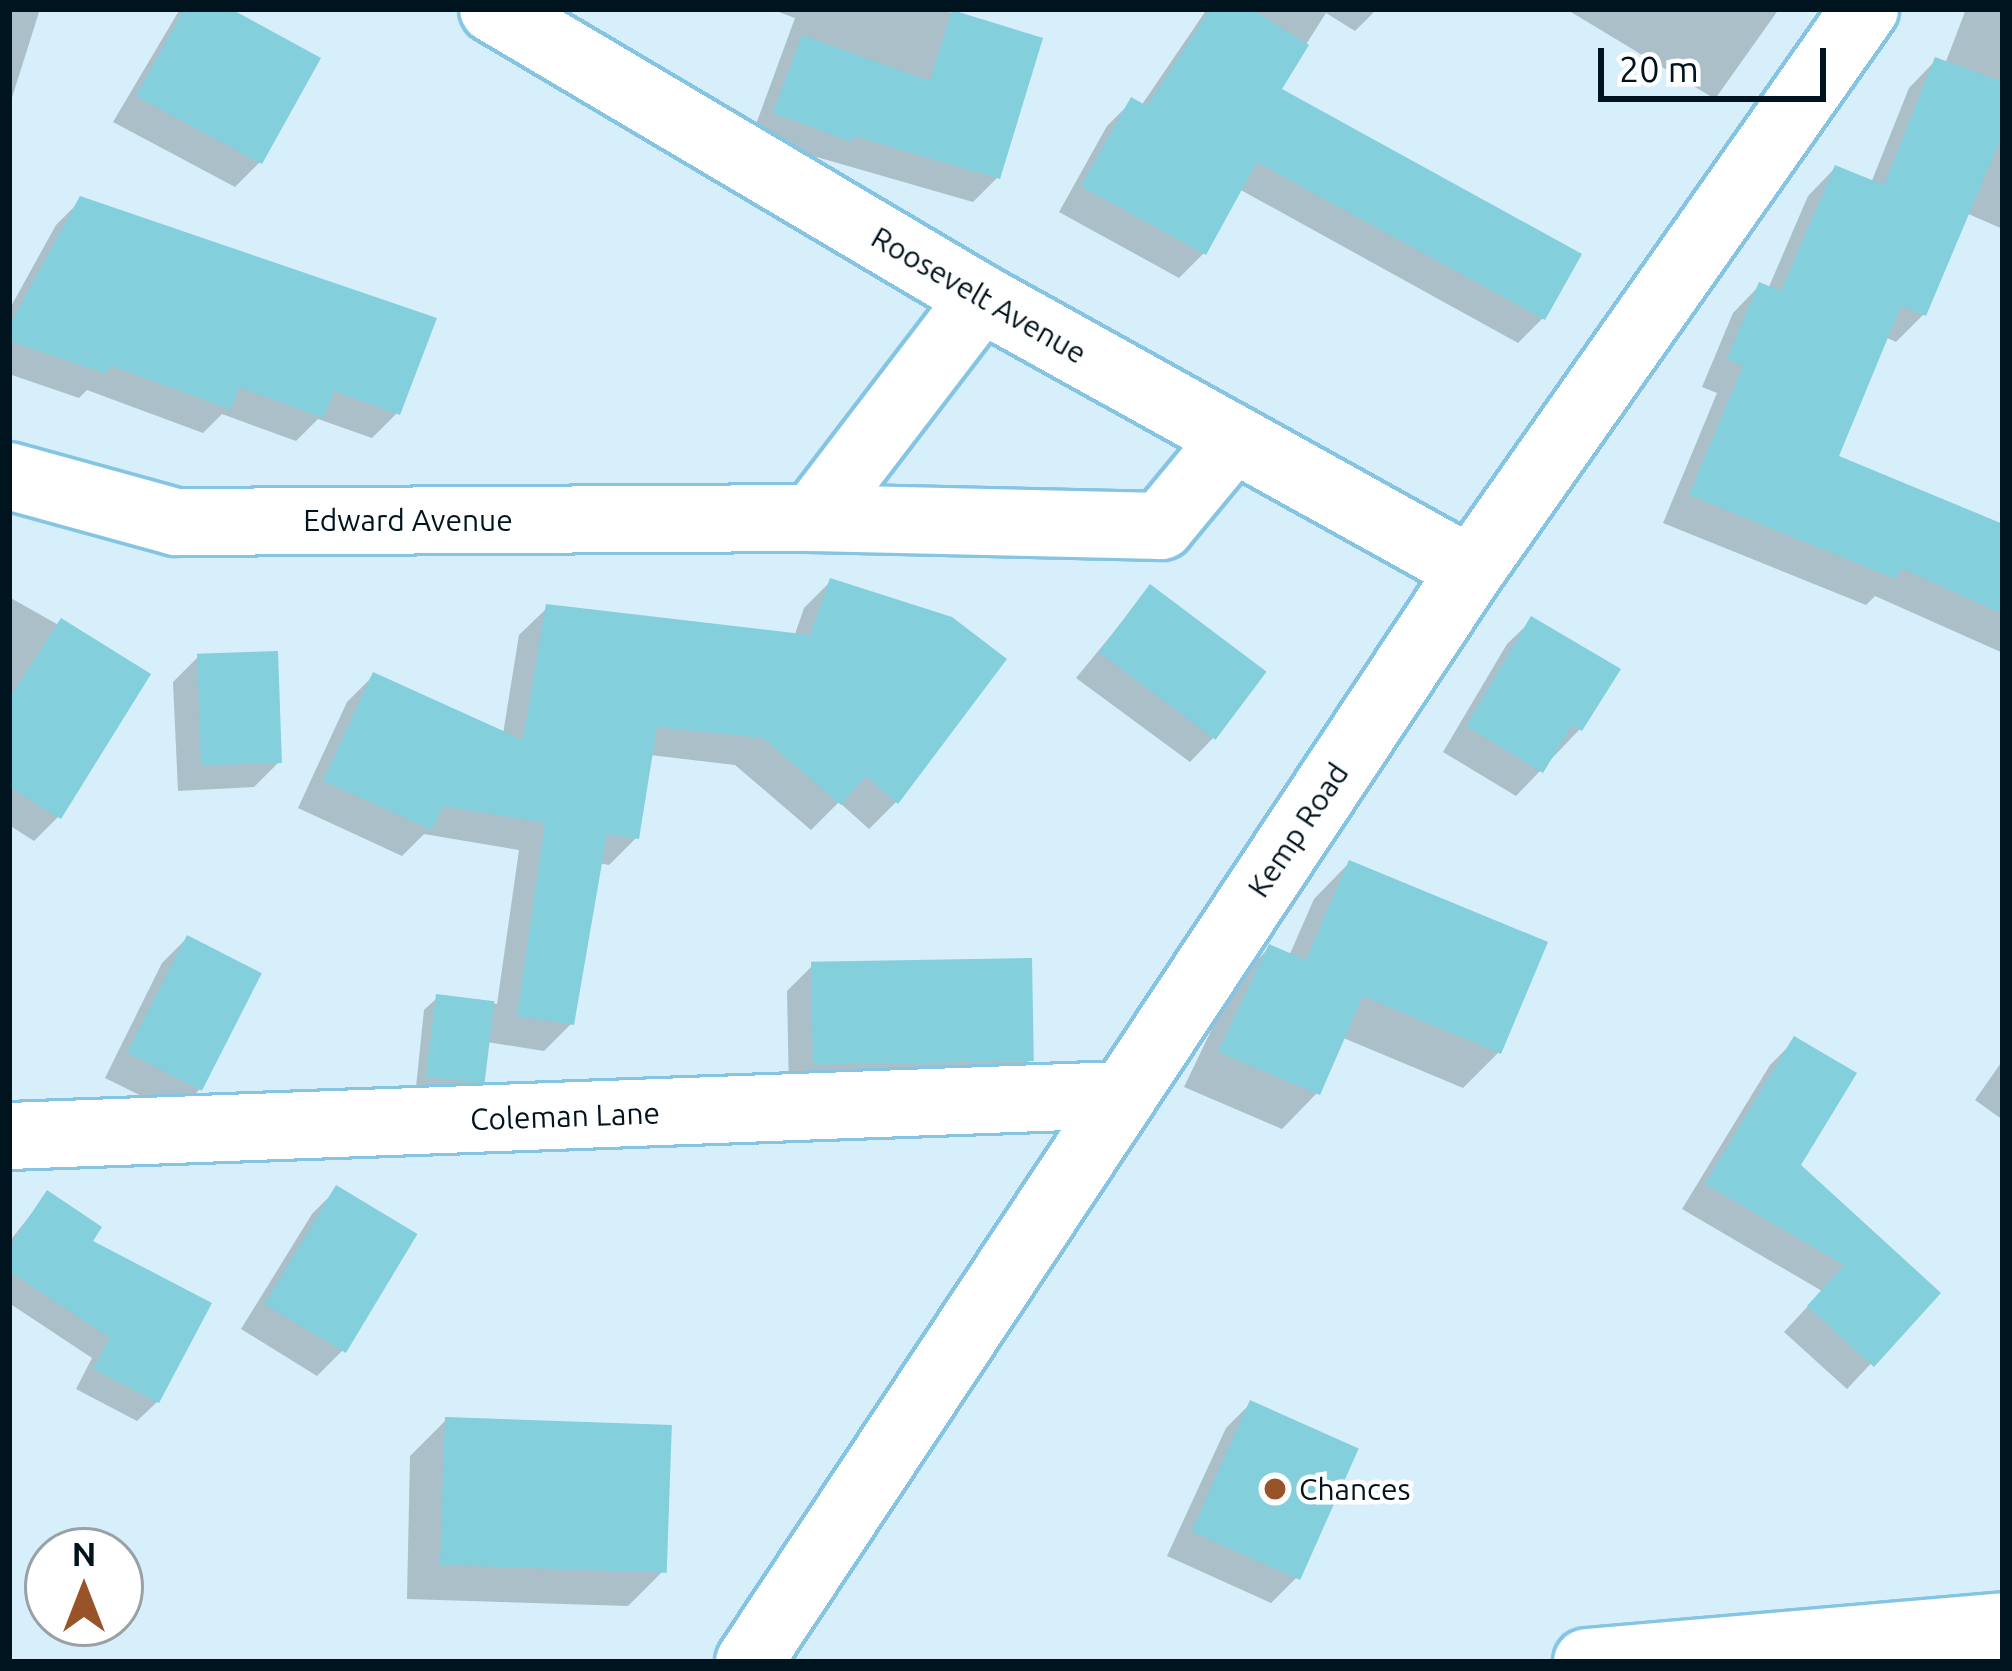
<!DOCTYPE html>
<html>
<head>
<meta charset="utf-8">
<style>
	body { margin:0 }
	#map { position:relative; width:2012px; height:1671px; overflow:hidden; background:#d6effb; font-family:Ubuntu,sans-serif }
	div>[style] { position:absolute }
	[style*='--x'] { left:calc(var(--x)*1px); top:calc(var(--y)*1px); width:calc(var(--w)*1px); rotate:calc(var(--a)*1deg) }
	.shadow>* { inset:0; background:#0003 }
	.building>* { inset:0; background:#83cfdc; transform-origin:0 0 }
	.roads { filter:drop-shadow(3px 0 #85c5e3) drop-shadow(-3px 0 #85c5e3) drop-shadow(0 3px #85c5e3) drop-shadow(0 -3px #85c5e3) }
	.minor>* { height:66px; margin:-33px; padding:0 33px; transform-origin:33px; border-radius:33px; background:#fff }
	.major>* { height:66px; margin:-33px; padding:0 33px; transform-origin:33px; border-radius:33px; background:#fff }
	.dots>* { width:33px; height:33px; translate:-50% -50%; box-sizing:border-box; border:6px solid #fff; border-radius:50% }
	span { translate:-50% -50%; white-space:nowrap; text-align:center; line-height:1.15; -webkit-text-stroke:9px #fff; paint-order:stroke }
	.street-label { font-size:30px; color:#00141f }
	.poi-label { font-size:30px; color:#00141f }
	.left { translate:0 -50%; text-align:left }
	.frame { position:absolute; inset:0; border:12px solid #00141f; pointer-events:none }
	.north { position:absolute; left:24px; top:1527px; width:120px; height:120px; box-sizing:border-box; background:#fff; border:3px solid #99a1a5; border-radius:50%; rotate:0deg; font-size:33px; font-weight:700; line-height:48px; text-align:center; color:#00141f }
	.north::after { content:''; display:block; margin:auto; width:42px; height:54px; background:#995329; clip-path:polygon(50% 0,100% 100%,50% 72%,0 100%) }
	.scale { position:absolute; left:1598px; top:48px; width:228px; height:54px; box-sizing:border-box; border:6px solid #00141f; border-top:0; padding-left:15px; font-size:36px; line-height:42px; white-space:nowrap; color:#00141f; -webkit-text-stroke:9px #fff; paint-order:stroke }
</style>
</head>
<body>
<div id="map">
	<div class="shadow">
		<div style="clip-path:polygon(9px 9px,40px 9px,9px 107px)"></div>
		<div style="clip-path:polygon(180px 9px,224px 9px,260px 162px,235px 187px,113px 122px)"></div>
		<div style="clip-path:polygon(771px 9px,939px 9px,1039px 40px,998px 177px,973px 202px,751px 138px,795px 18px)"></div>
		<div style="clip-path:polygon(1207px 9px,1377px 9px,1355px 31px,1326px 13px,1277px 90px,1543px 318px,1518px 343px,1239px 189px,1204px 253px,1179px 278px,1059px 212px,1107px 126px,1132px 101px,1141px 106px)"></div>
		<div style="clip-path:polygon(1566px 9px,1779px 9px,1715px 99px)"></div>
		<div style="clip-path:polygon(1966px 9px,2003px 9px,2003px 229px,1966px 213px,1924px 314px,1896px 342px,1885px 337px,1835px 457px,2003px 527px,2003px 653px,1875px 596px,1866px 605px,1663px 523px,1717px 393px,1702px 387px,1733px 313px,1760px 285px,1768px 289px,1808px 196px,1835px 168px,1871px 183px,1909px 88px,1936px 60px,1945px 64px)"></div>
		<div style="clip-path:polygon(81px 200px,397px 413px,372px 438px,318px 419px,296px 441px,222px 414px,203px 433px,87px 390px,79px 398px,9px 374px,9px 310px,56px 225px)"></div>
		<div style="clip-path:polygon(831px 581px,896px 802px,869px 829px,839px 802px,811px 830px,735px 765px,650px 755px,636px 838px,609px 865px,599px 863px,572px 1023px,544px 1051px,487px 1042px,483px 1080px,470px 1092px,416px 1087px,424px 1010px,437px 998px,497px 1004px,519px 850px,424px 834px,402px 856px,298px 808px,347px 702px,374px 675px,503px 734px,519px 635px,547px 608px,794px 637px,804px 608px)"></div>
		<div style="clip-path:polygon(1150px 588px,1214px 737px,1190px 762px,1076px 678px)"></div>
		<div style="clip-path:polygon(9px 597px,147px 675px,58px 817px,34px 841px,9px 825px)"></div>
		<div style="clip-path:polygon(1532px 620px,1580px 729px,1516px 796px,1443px 752px,1507px 644px)"></div>
		<div style="clip-path:polygon(198px 657px,279px 762px,254px 787px,178px 791px,173px 682px)"></div>
		<div style="clip-path:polygon(1349px 863px,1499px 1052px,1463px 1088px,1341px 1037px,1317px 1093px,1282px 1129px,1184px 1087px,1234px 983px,1269px 948px,1289px 956px,1314px 899px)"></div>
		<div style="clip-path:polygon(187px 938px,201px 1088px,176px 1113px,105px 1078px,162px 963px)"></div>
		<div style="clip-path:polygon(812px 966px,1031px 1059px,1006px 1085px,789px 1092px,787px 991px)"></div>
		<div style="clip-path:polygon(1795px 1040px,1797px 1166px,1937px 1293px,1847px 1389px,1784px 1332px,1822px 1291px,1682px 1209px,1770px 1065px)"></div>
		<div style="clip-path:polygon(2003px 1060px,2003px 1120px,1975px 1100px)"></div>
		<div style="clip-path:polygon(337px 1189px,342px 1351px,317px 1376px,241px 1329px,312px 1214px)"></div>
		<div style="clip-path:polygon(47px 1194px,89px 1242px,157px 1402px,137px 1421px,76px 1389px,92px 1358px,9px 1303px,9px 1242px)"></div>
		<div style="clip-path:polygon(1251px 1403px,1296px 1578px,1271px 1603px,1167px 1556px,1226px 1428px)"></div>
		<div style="clip-path:polygon(446px 1420px,664px 1570px,628px 1606px,407px 1599px,410px 1456px)"></div>
	</div>
	<div class="building">
		<div style="clip-path:polygon(184px 9px,231px 9px,321px 58px,262px 164px,136px 96px)"></div>
		<div style="clip-path:polygon(1210px 9px,1251px 9px,1309px 45px,1282px 89px,1582px 254px,1545px 320px,1257px 162px,1206px 255px,1081px 186px,1131px 97px,1147px 106px)"></div>
		<div style="clip-path:polygon(952px 10px,1043px 38px,1000px 179px,854px 136px,852px 142px,773px 113px,802px 35px,930px 81px)"></div>
		<div style="clip-path:polygon(1935px 57px,2003px 82px,2003px 133px,1926px 316px,1901px 306px,1839px 456px,2003px 524px,2003px 614px,1901px 568px,1896px 579px,1689px 495px,1743px 366px,1727px 359px,1759px 282px,1781px 291px,1835px 165px,1884px 185px)"></div>
		<div style="clip-path:polygon(80px 196px,437px 318px,400px 415px,334px 391px,323px 418px,239px 387px,231px 410px,110px 365px,107px 374px,9px 341px,9px 326px)"></div>
		<div style="clip-path:polygon(830px 578px,952px 617px,1007px 659px,898px 804px,866px 776px,841px 805px,763px 738px,657px 727px,639px 839px,607px 834px,574px 1025px,517px 1016px,545px 823px,443px 806px,432px 830px,323px 781px,373px 672px,523px 740px,546px 604px,810px 635px)"></div>
		<div style="left:1150px;top:584px;width:146px;height:85px;rotate:37deg"></div>
		<div style="clip-path:polygon(1531px 616px,1621px 669px,1582px 731px,1572px 725px,1543px 773px,1466px 726px)"></div>
		<div style="clip-path:polygon(61px 618px,151px 674px,61px 819px,9px 787px,9px 699px)"></div>
		<div style="left:278px;top:651px;width:112px;height:81px;rotate:88deg"></div>
		<div style="clip-path:polygon(1349px 860px,1548px 942px,1501px 1054px,1363px 996px,1320px 1095px,1218px 1052px,1269px 944px,1306px 960px)"></div>
		<div style="left:187px;top:935px;width:84px;height:132px;rotate:27deg"></div>
		<div style="left:1032px;top:958px;width:103px;height:221px;rotate:89deg"></div>
		<div style="left:436px;top:994px;width:59px;height:83px;rotate:7deg"></div>
		<div style="clip-path:polygon(1794px 1036px,1857px 1073px,1801px 1165px,1941px 1293px,1874px 1367px,1807px 1306px,1844px 1265px,1705px 1184px)"></div>
		<div style="left:336px;top:1185px;width:95px;height:139px;rotate:31deg"></div>
		<div style="clip-path:polygon(47px 1190px,102px 1227px,93px 1241px,212px 1303px,159px 1403px,93px 1369px,110px 1338px,9px 1271px,9px 1247px)"></div>
		<div style="left:1250px;top:1400px;width:119px;height:144px;rotate:24deg"></div>
		<div style="left:445px;top:1417px;width:227px;height:148px;rotate:2deg"></div>
	</div>
	<div class="roads">
		<div class="minor">
			<div style="--x:493;--y:9;--w:567;--a:30.63"></div>
			<div style="--x:981;--y:298;--w:560;--a:29.03"></div>
			<div style="--x:9;--y:476;--w:173;--a:15.4"></div>
			<div style="--x:176;--y:522;--w:637;--a:-0.36"></div>
			<div style="--x:813;--y:518;--w:277;--a:-52.6"></div>
			<div style="--x:813;--y:518;--w:348;--a:1.3"></div>
			<div style="--x:1161;--y:526;--w:113;--a:-50.4"></div>
			<div style="--x:9;--y:1136;--w:1113;--a:-2.11"></div>
			<div style="--x:749;--y:1662;--w:1309;--a:-56.53"></div>
			<div style="--x:1471;--y:570;--w:686;--a:-54.92"></div>
		</div>
		<div class="major">
			<div style="--x:1587;--y:1662;--w:418;--a:-4.9"></div>
		</div>
	</div>
	<div class="dots">
		<div style="left:1275px;top:1489px;background:#995329"></div>
	</div>
	<div class="street-label">
		<span style="left:979px;top:295px;rotate:30deg">Roosevelt Avenue</span>
		<span style="left:408px;top:520px">Edward Avenue</span>
		<span style="left:1298px;top:830px;rotate:-56deg">Kemp Road</span>
		<span style="left:565px;top:1116px;rotate:-2deg">Coleman Lane</span>
	</div>
	<div class="poi-label">
		<span class="left" style="left:1299px;top:1489px">Chances</span>
	</div>
	<div class="frame"></div>
	<div class="north">N</div>
	<div class="scale">20 m</div>
</div>
</body>
</html>
